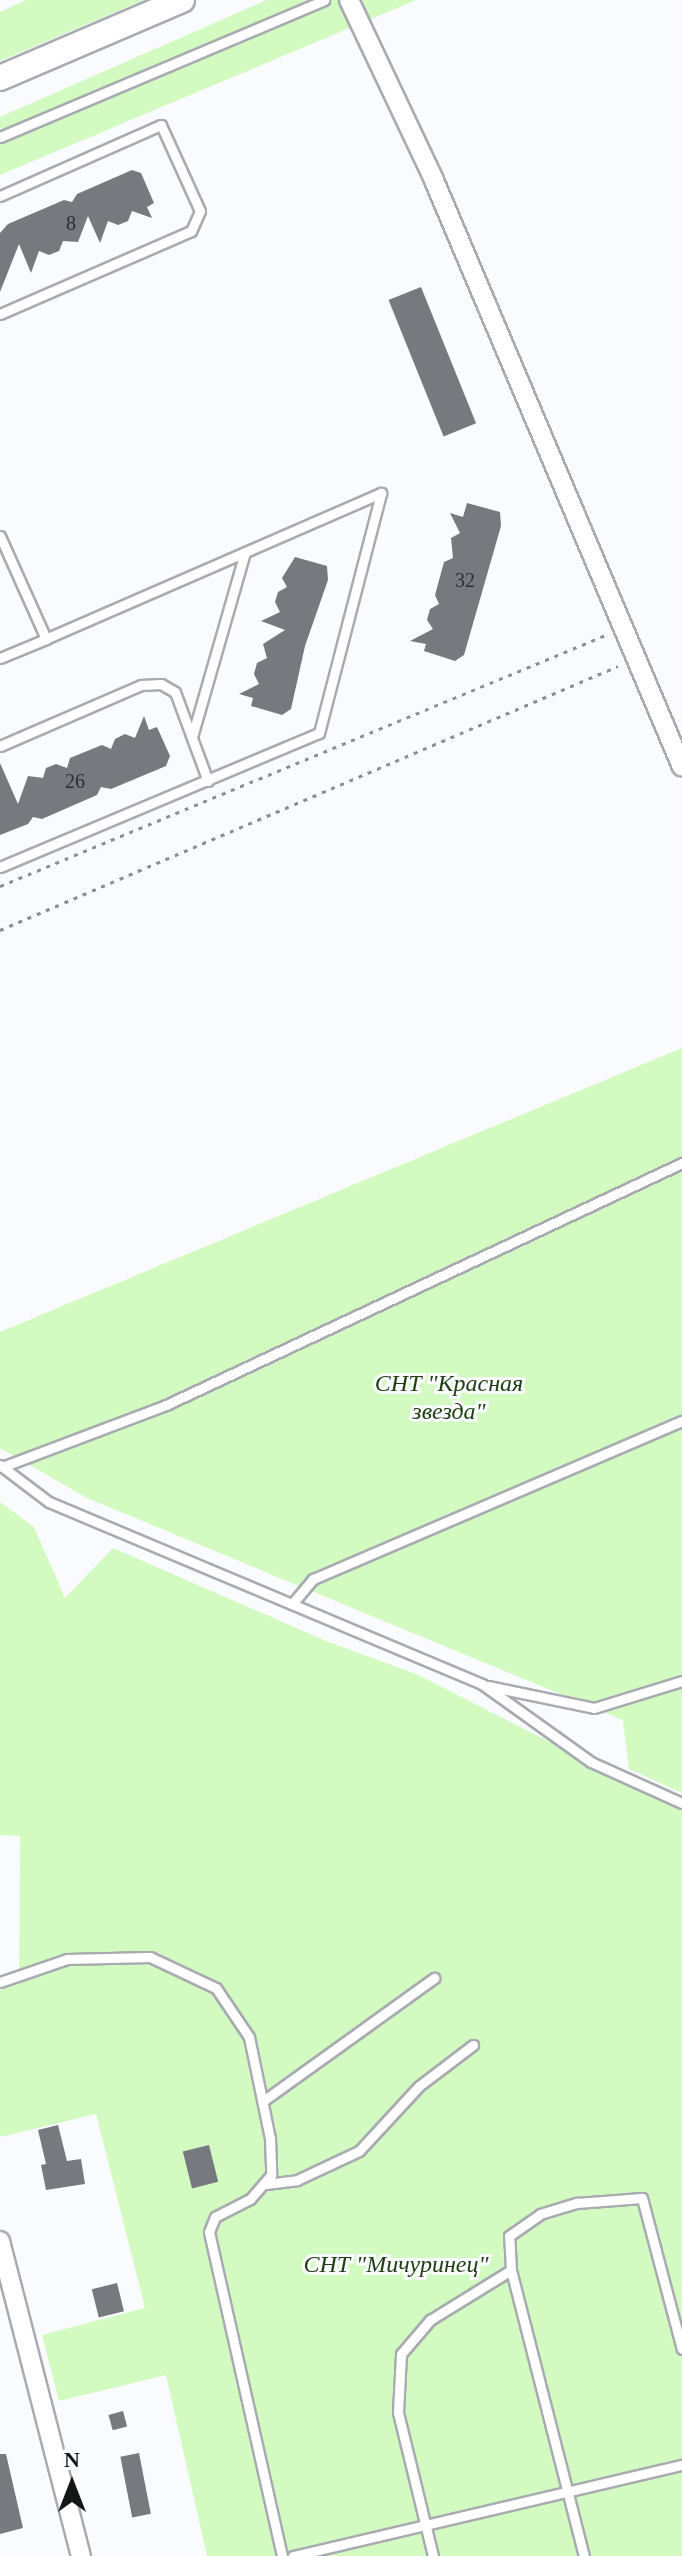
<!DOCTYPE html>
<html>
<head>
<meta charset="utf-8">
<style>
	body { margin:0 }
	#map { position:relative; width:682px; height:2556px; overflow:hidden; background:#f9fbfe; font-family:Georgia,serif }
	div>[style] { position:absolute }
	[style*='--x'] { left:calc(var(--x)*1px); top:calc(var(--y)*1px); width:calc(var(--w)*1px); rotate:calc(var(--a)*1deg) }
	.green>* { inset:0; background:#d2fac1 }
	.building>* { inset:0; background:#76797e; transform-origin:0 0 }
	.path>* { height:3px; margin-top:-1.5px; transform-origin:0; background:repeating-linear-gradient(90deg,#8e8f92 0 4px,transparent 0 10px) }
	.roads { filter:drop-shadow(2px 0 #a8abb0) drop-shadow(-2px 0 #a8abb0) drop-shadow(0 2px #a8abb0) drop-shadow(0 -2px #a8abb0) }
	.lane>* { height:9px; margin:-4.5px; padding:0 4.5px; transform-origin:4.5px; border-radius:4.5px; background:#fff }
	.street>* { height:18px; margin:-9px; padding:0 9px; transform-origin:9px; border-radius:9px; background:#fff }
	.secondary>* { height:24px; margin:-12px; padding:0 12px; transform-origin:12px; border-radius:12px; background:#fff }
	span { translate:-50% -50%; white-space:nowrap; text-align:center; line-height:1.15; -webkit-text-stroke:6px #f9fbfe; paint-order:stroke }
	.number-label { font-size:20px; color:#2d2f32 }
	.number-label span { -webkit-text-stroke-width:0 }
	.park-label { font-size:24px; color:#1f3e10; font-style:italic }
	.north { position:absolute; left:32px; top:2444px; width:80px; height:80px; -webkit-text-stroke:6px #f9fbfe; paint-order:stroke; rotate:0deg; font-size:22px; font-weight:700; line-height:32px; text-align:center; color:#151618 }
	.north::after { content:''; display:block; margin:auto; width:28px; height:36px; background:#151618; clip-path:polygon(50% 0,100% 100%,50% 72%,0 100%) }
</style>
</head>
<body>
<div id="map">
	<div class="green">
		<div style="clip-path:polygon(26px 0,144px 0,0 61px,0 12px)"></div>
		<div style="clip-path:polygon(267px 0,416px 0,0 175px,0 117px)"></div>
		<div style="clip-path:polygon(682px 1048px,682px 1793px,629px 1769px,623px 1720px,87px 1498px,0 1448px,0 1332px)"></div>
		<div style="clip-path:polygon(0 1502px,34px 1527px,65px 1598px,113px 1548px,326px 1641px,416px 1674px,682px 1809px,682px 2556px,207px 2556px,166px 2375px,59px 2401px,42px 2335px,145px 2308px,96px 2114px,0 2137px,0 1990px,19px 1983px,20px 1836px,0 1835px)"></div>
	</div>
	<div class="building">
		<div style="clip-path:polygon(132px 170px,141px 173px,154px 203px,147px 207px,152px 218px,132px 211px,128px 221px,118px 225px,108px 221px,100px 243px,88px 216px,78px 242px,63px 241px,59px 251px,49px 255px,39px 251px,31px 273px,19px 244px,0 292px,0 233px,8px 224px,64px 200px,72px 202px,77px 194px)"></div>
		<div style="left:421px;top:287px;width:147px;height:35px;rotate:68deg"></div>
		<div style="clip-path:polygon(467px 503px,500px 512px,501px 526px,464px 655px,455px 661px,424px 651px,426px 644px,410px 641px,433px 629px,427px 620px,430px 609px,439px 604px,435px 595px,444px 562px,453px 558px,451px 538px,460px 533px,450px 513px,463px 517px)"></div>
		<div style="clip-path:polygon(295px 557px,327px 566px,328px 580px,305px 646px,291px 709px,282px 715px,251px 706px,253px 698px,239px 694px,259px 684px,254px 674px,257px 663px,267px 658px,263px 644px,285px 630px,261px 621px,280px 612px,275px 602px,278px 592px,287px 587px,282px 578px)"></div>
		<div style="clip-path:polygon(144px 716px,149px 730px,157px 727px,170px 756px,166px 766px,111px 789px,101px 787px,97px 795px,42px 819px,33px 817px,28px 824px,0 835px,0 763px,18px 804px,28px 776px,43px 778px,46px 768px,56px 764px,67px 768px,70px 758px,102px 745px,111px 749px,115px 739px,125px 734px,135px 738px)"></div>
		<div style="clip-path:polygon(58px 2125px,67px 2161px,81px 2159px,85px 2184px,46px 2190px,41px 2165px,46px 2164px,38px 2130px)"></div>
		<div style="left:209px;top:2145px;width:38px;height:27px;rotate:76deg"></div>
		<div style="left:117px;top:2283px;width:29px;height:26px;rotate:76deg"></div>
		<div style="left:123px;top:2411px;width:16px;height:15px;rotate:75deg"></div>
		<div style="left:139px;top:2453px;width:62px;height:19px;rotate:79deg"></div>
		<div style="clip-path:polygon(0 2454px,6px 2454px,23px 2528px,0 2534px)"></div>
	</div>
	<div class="path">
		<div style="--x:0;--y:886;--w:656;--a:-22.5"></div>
		<div style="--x:0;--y:930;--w:672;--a:-23.13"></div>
	</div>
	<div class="roads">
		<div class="lane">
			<div style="--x:0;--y:137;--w:352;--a:-22.9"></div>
			<div style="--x:0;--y:196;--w:176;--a:-23.8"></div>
			<div style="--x:161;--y:125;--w:94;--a:65.6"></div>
			<div style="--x:200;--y:211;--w:22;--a:114"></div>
			<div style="--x:191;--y:231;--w:208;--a:156.5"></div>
			<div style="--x:0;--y:536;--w:113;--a:65.9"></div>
			<div style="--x:46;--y:639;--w:50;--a:157.6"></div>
			<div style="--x:192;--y:737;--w:192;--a:-74"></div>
			<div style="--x:0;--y:746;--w:154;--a:-23.4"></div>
			<div style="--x:141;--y:685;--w:20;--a:-3"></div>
			<div style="--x:161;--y:684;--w:16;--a:30"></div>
			<div style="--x:175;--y:692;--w:95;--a:69.7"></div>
			<div style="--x:0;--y:867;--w:346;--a:-22.8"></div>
			<div style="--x:319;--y:733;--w:248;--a:-75.5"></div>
			<div style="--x:381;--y:493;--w:365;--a:156.5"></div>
			<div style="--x:0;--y:1465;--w:61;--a:37.1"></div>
			<div style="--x:49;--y:1502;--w:470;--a:22.8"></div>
			<div style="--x:482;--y:1684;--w:134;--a:35.6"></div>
			<div style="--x:591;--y:1762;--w:100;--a:24.3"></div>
			<div style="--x:2;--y:1467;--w:175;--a:-20.7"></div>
			<div style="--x:166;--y:1405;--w:570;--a:-25.13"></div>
			<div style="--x:292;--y:1604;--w:33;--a:-50"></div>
			<div style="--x:313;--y:1579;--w:401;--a:-23.2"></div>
			<div style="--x:488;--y:1686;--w:108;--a:11.7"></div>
			<div style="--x:594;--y:1708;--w:92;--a:-17.1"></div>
			<div style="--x:0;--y:1982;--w:71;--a:-18.9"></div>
			<div style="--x:67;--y:1959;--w:83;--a:-1.4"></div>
			<div style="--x:150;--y:1957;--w:73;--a:25.2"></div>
			<div style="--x:216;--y:1988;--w:59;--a:56"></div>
			<div style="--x:249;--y:2037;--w:103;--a:78.3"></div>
			<div style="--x:270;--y:2138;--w:37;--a:88"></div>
			<div style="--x:271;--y:2175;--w:32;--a:131"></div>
			<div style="--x:250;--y:2199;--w:39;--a:153"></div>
			<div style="--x:215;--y:2217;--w:16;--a:112"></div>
			<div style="--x:209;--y:2232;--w:332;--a:77.3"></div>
			<div style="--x:263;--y:2101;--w:211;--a:-35.7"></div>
			<div style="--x:266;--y:2184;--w:31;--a:-7"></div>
			<div style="--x:297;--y:2180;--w:68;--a:-25.1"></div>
			<div style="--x:359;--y:2151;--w:88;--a:-47.3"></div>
			<div style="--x:419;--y:2086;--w:68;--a:-37.2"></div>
			<div style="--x:511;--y:2270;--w:295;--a:75.7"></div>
			<div style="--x:293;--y:2556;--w:400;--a:-13.2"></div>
			<div style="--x:433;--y:2556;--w:148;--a:-103.7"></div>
			<div style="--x:398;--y:2412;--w:58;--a:-87"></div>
			<div style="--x:401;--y:2354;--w:45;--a:-49.5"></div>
			<div style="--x:430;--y:2320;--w:95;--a:-31.7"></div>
			<div style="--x:511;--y:2270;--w:34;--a:-93"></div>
			<div style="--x:509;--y:2236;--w:38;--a:-35"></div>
			<div style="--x:540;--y:2214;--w:39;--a:-17"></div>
			<div style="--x:577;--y:2203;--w:65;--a:-4.4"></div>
			<div style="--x:642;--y:2198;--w:156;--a:75.2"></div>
		</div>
		<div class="street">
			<div style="--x:349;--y:0;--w:197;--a:64.7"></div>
			<div style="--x:433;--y:178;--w:639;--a:67.08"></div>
			<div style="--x:0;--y:2241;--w:325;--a:75.6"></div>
		</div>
		<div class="secondary">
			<div style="--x:0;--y:78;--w:198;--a:-23.2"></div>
		</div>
	</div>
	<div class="number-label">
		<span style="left:71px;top:223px">8</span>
		<span style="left:465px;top:580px">32</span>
		<span style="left:75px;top:781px">26</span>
	</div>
	<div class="park-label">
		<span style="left:449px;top:1398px">СНТ "Красная<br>звезда"</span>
		<span style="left:396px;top:2265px">СНТ "Мичуринец"</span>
	</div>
	<div class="north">N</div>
</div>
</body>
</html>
